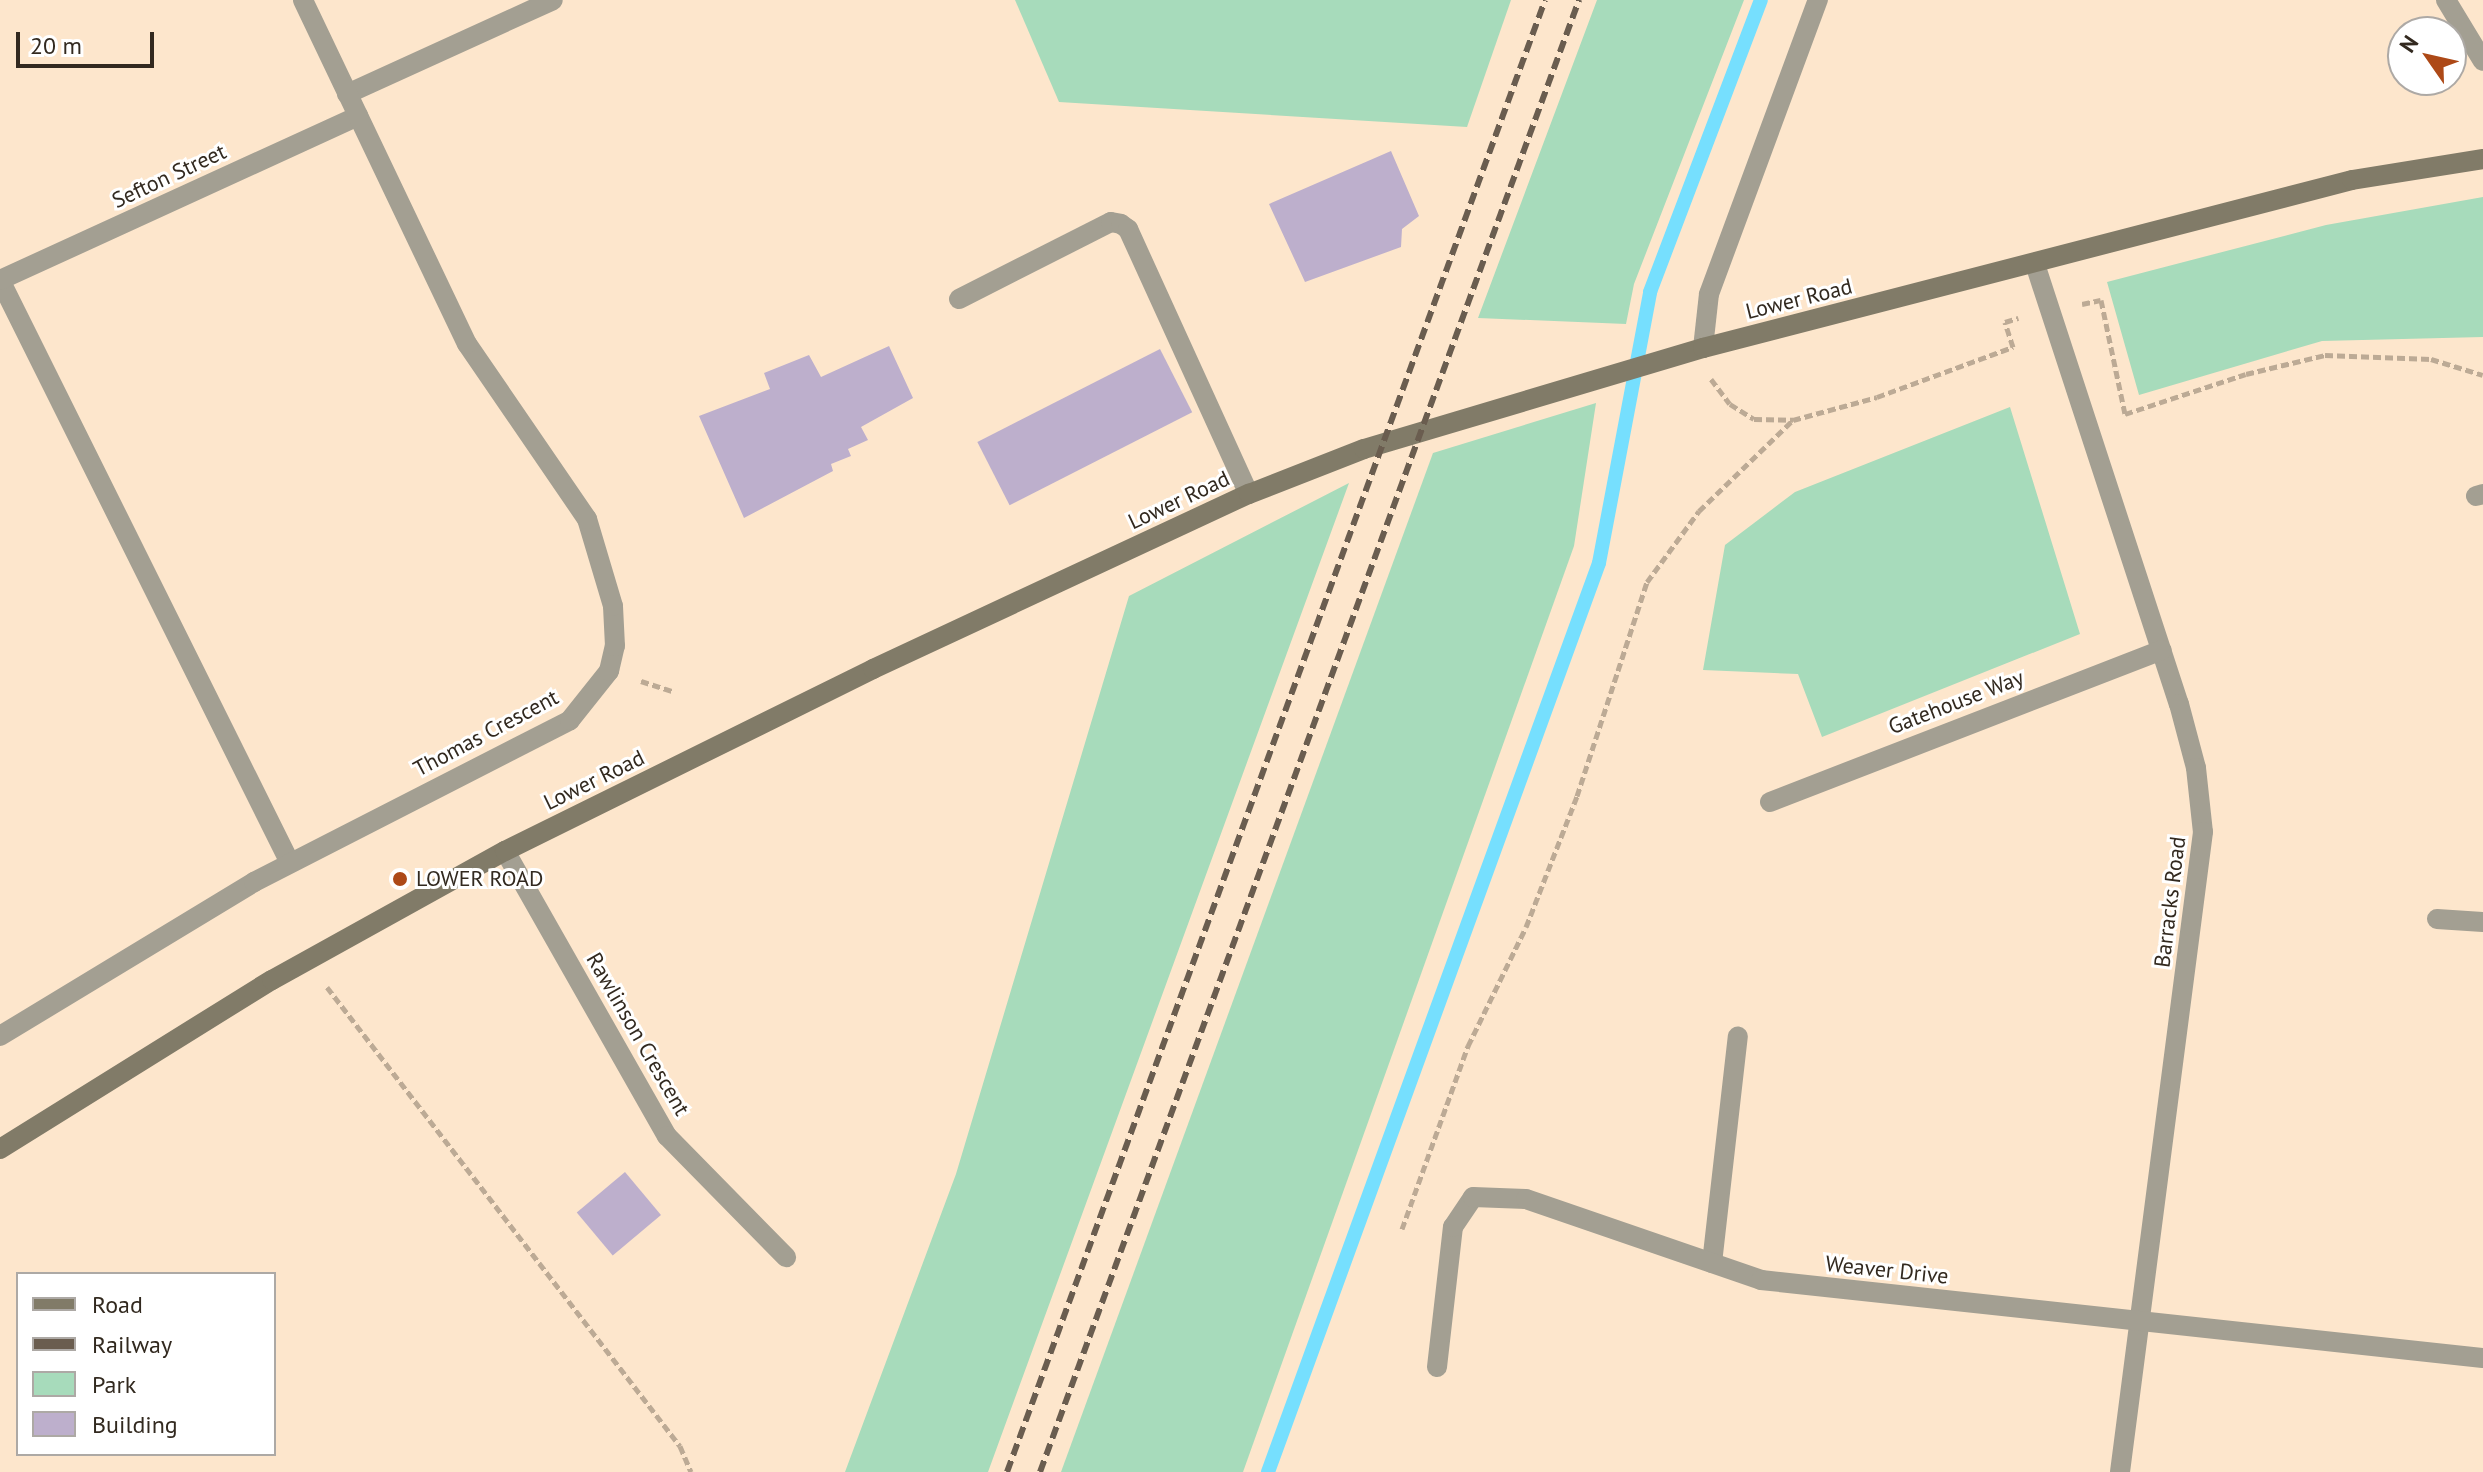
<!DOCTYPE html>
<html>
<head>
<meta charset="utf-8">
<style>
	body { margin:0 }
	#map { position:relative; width:2483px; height:1472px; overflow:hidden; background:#fde6cc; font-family:"PT Sans",sans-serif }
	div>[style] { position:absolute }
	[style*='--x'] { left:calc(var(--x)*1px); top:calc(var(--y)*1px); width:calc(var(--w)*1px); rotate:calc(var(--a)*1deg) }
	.green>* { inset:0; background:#a7dbbb }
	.stream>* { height:14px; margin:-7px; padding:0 7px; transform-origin:7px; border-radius:7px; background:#76dffe }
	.building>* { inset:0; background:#bdafcc; transform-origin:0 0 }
	.path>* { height:5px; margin-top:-2.5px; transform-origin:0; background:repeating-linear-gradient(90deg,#bcaa95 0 8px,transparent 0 12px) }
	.lane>* { height:20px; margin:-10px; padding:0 10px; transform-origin:10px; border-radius:10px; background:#a39f92 }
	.street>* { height:20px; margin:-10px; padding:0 10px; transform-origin:10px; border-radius:10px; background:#a39f92 }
	.secondary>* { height:20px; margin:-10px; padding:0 10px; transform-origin:10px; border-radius:10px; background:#817b68 }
	.rail>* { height:6px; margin-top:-3px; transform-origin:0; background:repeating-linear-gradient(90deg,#6a5d4f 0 12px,transparent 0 18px) }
	.dots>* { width:22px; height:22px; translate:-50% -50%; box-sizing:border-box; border:4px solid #fff; border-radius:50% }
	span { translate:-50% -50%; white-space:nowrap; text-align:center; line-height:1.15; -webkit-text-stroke:6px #fff; paint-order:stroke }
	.street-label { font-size:22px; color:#32291f }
	.poi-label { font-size:22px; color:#32291f }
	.left { translate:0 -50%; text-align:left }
	.legend { position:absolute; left:16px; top:1272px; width:260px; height:184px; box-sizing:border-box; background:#fff; border:2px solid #ada9a5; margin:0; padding:10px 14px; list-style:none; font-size:24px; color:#32291f }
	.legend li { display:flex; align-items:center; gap:16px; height:40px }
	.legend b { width:40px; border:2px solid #ada9a5 }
	.north { position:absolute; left:2387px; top:16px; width:80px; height:80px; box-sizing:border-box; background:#fff; border:2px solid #ada9a5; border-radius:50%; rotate:304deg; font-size:22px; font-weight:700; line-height:32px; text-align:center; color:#32291f }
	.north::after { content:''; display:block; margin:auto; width:28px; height:36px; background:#ad4917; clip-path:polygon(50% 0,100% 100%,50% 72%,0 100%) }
	.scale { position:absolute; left:16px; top:32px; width:138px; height:36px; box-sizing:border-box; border:4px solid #32291f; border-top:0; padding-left:10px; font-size:24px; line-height:28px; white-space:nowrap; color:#32291f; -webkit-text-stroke:6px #fff; paint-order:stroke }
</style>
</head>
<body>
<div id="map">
	<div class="green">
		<div style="clip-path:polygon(1015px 0,1511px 0,1467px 127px,1059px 102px)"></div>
		<div style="clip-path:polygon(1597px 0,1744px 0,1634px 284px,1626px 324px,1478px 318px)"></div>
		<div style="clip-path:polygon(2483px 197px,2483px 337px,2322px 341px,2139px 395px,2107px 282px,2326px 225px)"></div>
		<div style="clip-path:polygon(1596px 403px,1574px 546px,1243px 1472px,1061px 1472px,1433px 453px)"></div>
		<div style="clip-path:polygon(2010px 407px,2080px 634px,1822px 737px,1798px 674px,1703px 670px,1725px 545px,1795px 492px)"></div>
		<div style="clip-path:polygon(1349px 483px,988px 1472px,845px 1472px,956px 1174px,1129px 596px)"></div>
	</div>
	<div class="stream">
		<div style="--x:1268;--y:1472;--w:967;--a:-69.99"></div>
		<div style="--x:1599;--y:563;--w:276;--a:-79.3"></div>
		<div style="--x:1650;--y:292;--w:312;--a:-69.2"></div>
	</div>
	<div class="building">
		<div style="clip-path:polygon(1391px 151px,1419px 216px,1402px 229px,1401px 247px,1305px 282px,1269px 204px)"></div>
		<div style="clip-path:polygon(889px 346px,913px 398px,861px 427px,868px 440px,848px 449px,851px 456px,831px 464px,833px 471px,744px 518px,699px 416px,770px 389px,764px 373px,809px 355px,821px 377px)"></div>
		<div style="left:1160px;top:349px;width:71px;height:205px;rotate:63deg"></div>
		<div style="left:625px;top:1172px;width:56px;height:63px;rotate:50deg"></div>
	</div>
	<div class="path">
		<div style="--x:2082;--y:304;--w:19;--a:-12"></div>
		<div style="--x:2101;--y:300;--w:116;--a:78.1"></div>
		<div style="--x:2125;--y:414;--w:127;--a:-18.3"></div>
		<div style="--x:2246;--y:374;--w:81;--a:-13.5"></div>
		<div style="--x:2325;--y:355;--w:106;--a:2.2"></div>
		<div style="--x:2431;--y:359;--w:54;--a:17.1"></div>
		<div style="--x:1711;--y:379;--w:31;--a:53"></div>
		<div style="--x:1730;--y:404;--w:28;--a:32"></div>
		<div style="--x:1754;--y:419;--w:39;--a:1"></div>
		<div style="--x:1793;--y:420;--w:87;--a:-15.3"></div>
		<div style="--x:1877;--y:397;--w:145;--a:-20.2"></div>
		<div style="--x:2013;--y:347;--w:26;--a:-108"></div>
		<div style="--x:2005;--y:322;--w:14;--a:-17"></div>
		<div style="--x:641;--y:681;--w:33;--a:18"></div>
		<div style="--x:327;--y:987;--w:579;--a:52.44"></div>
		<div style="--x:680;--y:1446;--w:28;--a:67"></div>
		<div style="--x:1402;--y:1229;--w:195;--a:-70.2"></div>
		<div style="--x:1468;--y:1046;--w:132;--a:-64"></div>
		<div style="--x:1526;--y:927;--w:141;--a:-68.7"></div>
		<div style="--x:1577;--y:796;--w:225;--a:-71.9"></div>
		<div style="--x:1647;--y:582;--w:88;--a:-53.8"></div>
		<div style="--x:1699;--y:511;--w:129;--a:-44.1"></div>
	</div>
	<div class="lane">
		<div style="--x:2446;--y:0;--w:71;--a:58.8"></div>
		<div style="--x:959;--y:299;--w:170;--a:-26.9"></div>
		<div style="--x:1111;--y:222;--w:10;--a:11"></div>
		<div style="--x:1121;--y:224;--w:9;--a:36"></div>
		<div style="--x:1128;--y:229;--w:291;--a:65.5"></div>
		<div style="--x:1703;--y:348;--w:54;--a:-83.7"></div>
		<div style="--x:1709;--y:294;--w:314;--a:-69.7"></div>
	</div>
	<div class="street">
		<div style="--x:347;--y:94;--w:226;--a:-24.5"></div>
		<div style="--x:2035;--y:264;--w:463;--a:71.9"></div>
		<div style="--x:2179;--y:704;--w:66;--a:75.1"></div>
		<div style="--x:2196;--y:768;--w:64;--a:83.8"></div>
		<div style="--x:2203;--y:832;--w:645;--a:97.39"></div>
		<div style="--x:0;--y:280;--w:651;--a:63.55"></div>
		<div style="--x:0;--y:280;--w:394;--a:-24.6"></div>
		<div style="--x:2476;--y:496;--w:7;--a:-16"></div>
		<div style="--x:1770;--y:802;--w:420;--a:-21.2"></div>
		<div style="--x:505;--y:851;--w:328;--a:60.4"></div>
		<div style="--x:667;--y:1136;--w:170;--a:45.5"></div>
		<div style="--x:2437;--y:919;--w:46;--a:3.7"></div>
		<div style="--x:0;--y:1036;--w:297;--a:-31.2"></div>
		<div style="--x:254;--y:882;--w:355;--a:-27.1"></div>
		<div style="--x:570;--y:720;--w:63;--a:-51.5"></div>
		<div style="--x:609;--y:671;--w:26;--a:-77"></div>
		<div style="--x:615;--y:646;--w:40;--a:-92.9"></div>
		<div style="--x:613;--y:606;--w:91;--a:-106.6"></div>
		<div style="--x:587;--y:519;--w:212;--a:-124.4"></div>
		<div style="--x:467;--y:344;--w:381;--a:-115.5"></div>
		<div style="--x:1712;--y:1263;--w:228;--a:-83.5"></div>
		<div style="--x:1437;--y:1367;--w:141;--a:-83.5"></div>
		<div style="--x:1453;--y:1227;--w:36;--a:-56"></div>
		<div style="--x:1473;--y:1197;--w:53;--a:2.2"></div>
		<div style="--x:1526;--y:1199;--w:249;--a:19"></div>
		<div style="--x:1761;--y:1280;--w:726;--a:6.17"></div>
	</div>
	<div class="secondary">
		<div style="--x:0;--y:1149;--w:320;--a:-31.9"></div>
		<div style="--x:272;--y:980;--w:266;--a:-29"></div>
		<div style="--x:505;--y:851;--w:411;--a:-26.3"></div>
		<div style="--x:873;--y:669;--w:415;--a:-25"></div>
		<div style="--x:1249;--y:494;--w:123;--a:-21.4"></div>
		<div style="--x:1364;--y:449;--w:354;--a:-16.6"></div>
		<div style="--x:1703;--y:348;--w:670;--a:-14.51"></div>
		<div style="--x:2352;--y:180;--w:133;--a:-9.1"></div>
	</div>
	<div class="rail">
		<div style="--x:1007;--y:1472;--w:1567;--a:-69.92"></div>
		<div style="--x:1040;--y:1472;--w:1568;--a:-69.89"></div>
	</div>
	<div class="dots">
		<div style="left:400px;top:879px;background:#ad4917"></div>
	</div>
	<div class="street-label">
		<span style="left:169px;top:176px;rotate:-25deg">Sefton Street</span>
		<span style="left:1799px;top:299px;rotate:-14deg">Lower Road</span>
		<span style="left:1179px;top:500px;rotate:-25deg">Lower Road</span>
		<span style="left:1956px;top:702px;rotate:-21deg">Gatehouse Way</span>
		<span style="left:486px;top:733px;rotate:-28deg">Thomas Crescent</span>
		<span style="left:594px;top:780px;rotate:-26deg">Lower Road</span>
		<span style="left:2170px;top:902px;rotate:-83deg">Barracks Road</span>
		<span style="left:638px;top:1034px;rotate:60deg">Rawlinson Crescent</span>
		<span style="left:1887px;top:1270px;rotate:6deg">Weaver Drive</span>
	</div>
	<div class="poi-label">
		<span class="left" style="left:416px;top:879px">LOWER ROAD</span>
	</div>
	<ul class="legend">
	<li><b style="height:10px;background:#817b68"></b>Road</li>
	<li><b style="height:10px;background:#6a5d4f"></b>Railway</li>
	<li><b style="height:22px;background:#a7dbbb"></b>Park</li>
	<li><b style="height:22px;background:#bdafcc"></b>Building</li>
	</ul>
	<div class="north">N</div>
	<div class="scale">20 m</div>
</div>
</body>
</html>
